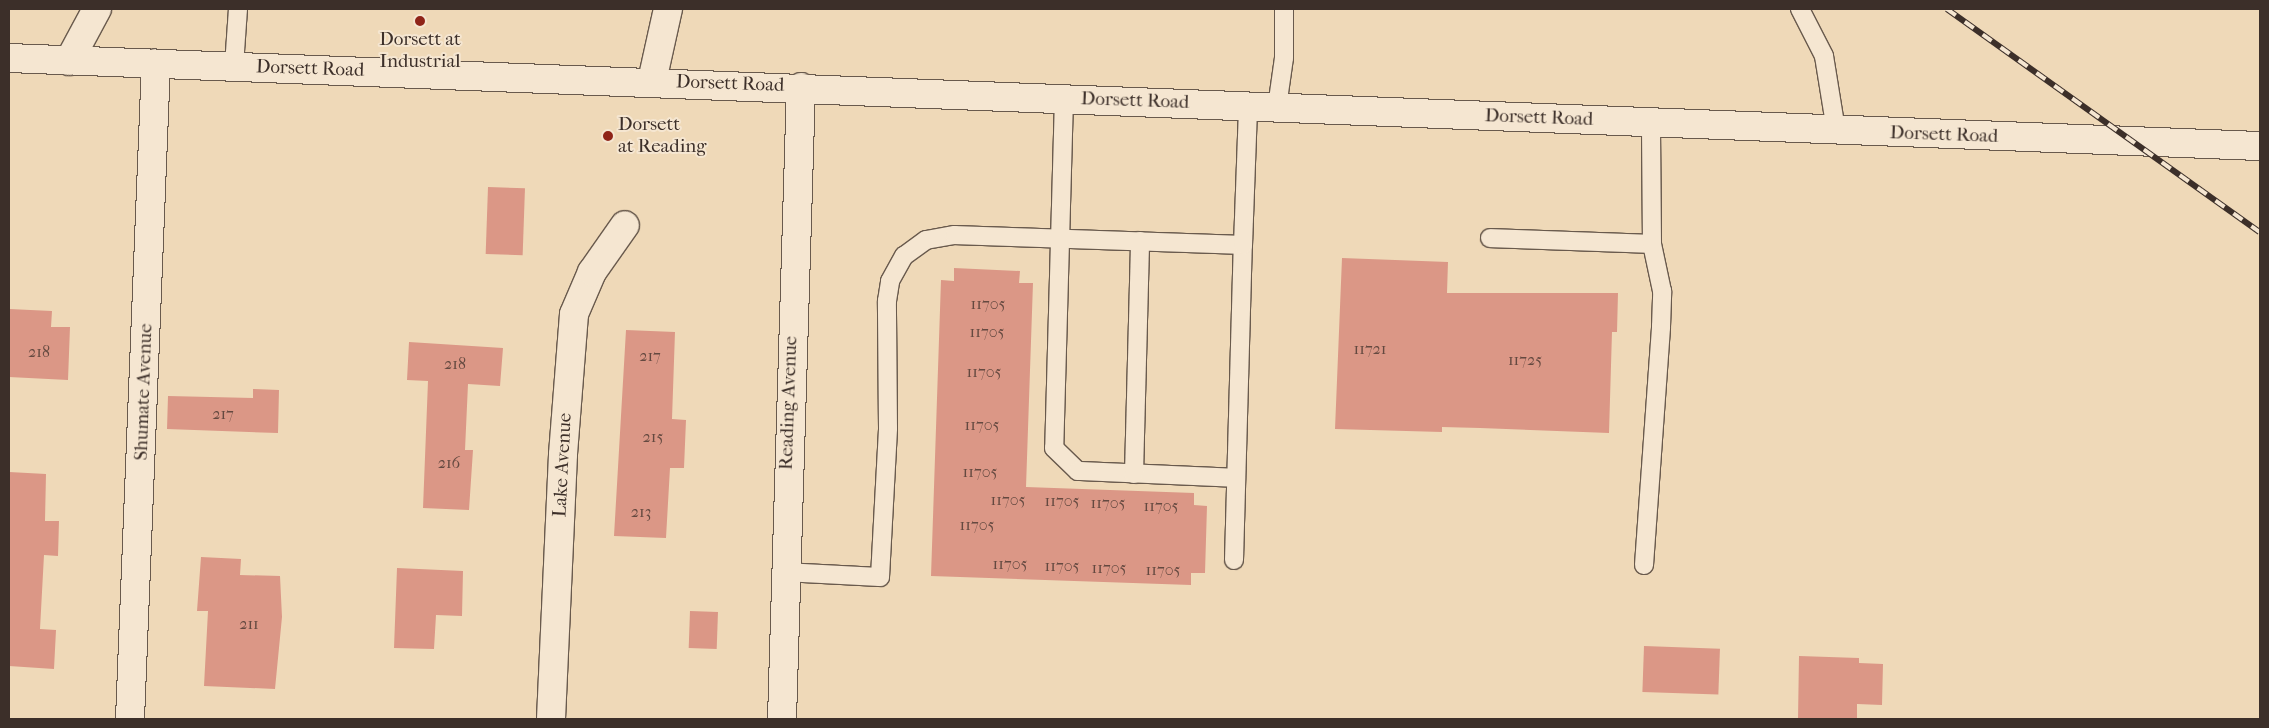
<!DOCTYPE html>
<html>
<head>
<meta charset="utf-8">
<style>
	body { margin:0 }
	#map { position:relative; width:2269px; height:728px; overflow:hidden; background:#efd9b8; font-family:"IM FELL French Canon",serif }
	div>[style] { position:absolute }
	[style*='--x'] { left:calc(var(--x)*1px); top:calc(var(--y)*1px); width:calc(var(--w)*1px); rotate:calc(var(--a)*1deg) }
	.building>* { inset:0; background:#db9786; transform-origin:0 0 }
	.roads { filter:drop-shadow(1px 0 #695a4d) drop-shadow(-1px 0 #695a4d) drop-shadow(0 1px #695a4d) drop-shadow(0 -1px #695a4d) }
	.lane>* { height:18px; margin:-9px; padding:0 9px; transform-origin:9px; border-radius:9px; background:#f5e6d1 }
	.street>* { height:28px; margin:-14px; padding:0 14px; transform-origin:14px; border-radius:14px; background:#f5e6d1 }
	.secondary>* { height:28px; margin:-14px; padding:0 14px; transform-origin:14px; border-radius:14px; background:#f5e6d1 }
	.rail>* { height:5.5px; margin-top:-2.75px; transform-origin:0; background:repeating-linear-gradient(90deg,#f5e6d1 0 11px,#3c2f29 0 22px); box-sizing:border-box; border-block:1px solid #3c2f29 }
	.dots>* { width:14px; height:14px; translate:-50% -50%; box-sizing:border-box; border:2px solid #f5e6d1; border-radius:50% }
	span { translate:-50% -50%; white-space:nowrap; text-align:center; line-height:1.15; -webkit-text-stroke:4px #f5e6d1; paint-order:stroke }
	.number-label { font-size:16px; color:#644940 }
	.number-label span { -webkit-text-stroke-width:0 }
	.poi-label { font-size:19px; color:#3c2f29 }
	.left { translate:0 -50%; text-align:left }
	.street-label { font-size:19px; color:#3c2f29 }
	.frame { position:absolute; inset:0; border:10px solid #3c2f29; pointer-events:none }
</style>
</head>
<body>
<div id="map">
	<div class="building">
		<div style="left:488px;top:187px;width:37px;height:67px;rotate:2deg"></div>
		<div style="clip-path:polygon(1342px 258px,1448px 262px,1447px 293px,1618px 293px,1617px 332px,1612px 332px,1609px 433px,1480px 428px,1442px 427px,1442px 432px,1335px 429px)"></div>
		<div style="clip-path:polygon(954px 268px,1020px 271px,1019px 283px,1033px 283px,1026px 487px,1194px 493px,1194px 505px,1207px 506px,1205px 573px,1191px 573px,1191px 585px,931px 576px,941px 280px,954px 281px)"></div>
		<div style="clip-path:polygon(9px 309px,52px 311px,51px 327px,70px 327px,68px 380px,9px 377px)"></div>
		<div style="clip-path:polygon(626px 330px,675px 332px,672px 419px,686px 420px,684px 468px,670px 468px,666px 538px,614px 536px)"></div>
		<div style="clip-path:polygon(409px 342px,503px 348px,500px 386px,468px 384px,465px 450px,473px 450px,469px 510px,423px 508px,428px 381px,407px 380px)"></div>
		<div style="clip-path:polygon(253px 389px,279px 390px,278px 433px,167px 429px,168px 396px,253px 398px)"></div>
		<div style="clip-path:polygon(9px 472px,46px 474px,45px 521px,59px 521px,58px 556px,44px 555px,40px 629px,56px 630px,54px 669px,9px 666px)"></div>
		<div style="clip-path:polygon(201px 557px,241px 559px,240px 575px,280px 576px,282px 617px,275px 689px,204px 686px,208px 611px,197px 611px)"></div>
		<div style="clip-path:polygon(397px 568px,463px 571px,462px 616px,436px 615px,434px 649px,394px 648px)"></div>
		<div style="left:690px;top:611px;width:28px;height:37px;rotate:2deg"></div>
		<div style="left:1644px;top:646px;width:76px;height:46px;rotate:2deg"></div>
		<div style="clip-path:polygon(1799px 656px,1859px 658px,1859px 663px,1883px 664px,1882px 705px,1857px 704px,1857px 719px,1798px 719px)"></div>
	</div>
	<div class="roads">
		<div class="lane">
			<div style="--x:1800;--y:9;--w:53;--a:62.9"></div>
			<div style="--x:1824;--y:56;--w:75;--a:80.8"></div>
			<div style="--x:234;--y:66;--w:57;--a:-86"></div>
			<div style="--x:1064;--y:98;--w:350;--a:91.6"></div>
			<div style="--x:1054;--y:448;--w:33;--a:44"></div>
			<div style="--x:1078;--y:471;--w:158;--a:2.5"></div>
			<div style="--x:1277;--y:107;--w:49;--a:-81.9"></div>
			<div style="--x:1284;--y:58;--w:49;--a:-90"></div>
			<div style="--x:1490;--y:238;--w:162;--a:2.1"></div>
			<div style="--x:1134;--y:474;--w:233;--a:-88.5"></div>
			<div style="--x:1234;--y:560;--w:315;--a:-88.4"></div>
			<div style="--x:1644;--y:565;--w:239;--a:-85.9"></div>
			<div style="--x:1661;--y:327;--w:36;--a:-88"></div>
			<div style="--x:1662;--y:291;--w:48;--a:-102"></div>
			<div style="--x:1652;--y:244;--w:122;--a:-90.5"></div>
			<div style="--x:783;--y:572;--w:97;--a:3"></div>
			<div style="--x:880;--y:577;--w:149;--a:-86.9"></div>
			<div style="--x:888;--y:428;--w:127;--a:-90.5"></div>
			<div style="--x:887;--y:301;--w:20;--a:-81"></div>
			<div style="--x:890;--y:281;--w:29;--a:-61"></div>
			<div style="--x:904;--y:256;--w:27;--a:-36"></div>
			<div style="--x:926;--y:240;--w:29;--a:-10"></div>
			<div style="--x:955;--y:235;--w:288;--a:2"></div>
			<div style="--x:1243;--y:245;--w:139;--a:-87.9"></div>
		</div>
		<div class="street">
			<div style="--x:69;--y:61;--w:59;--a:-61.7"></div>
			<div style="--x:652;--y:81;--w:74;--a:-77.5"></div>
			<div style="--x:130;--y:719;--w:656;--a:-87.73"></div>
			<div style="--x:551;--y:719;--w:265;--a:-87.4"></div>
			<div style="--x:563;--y:454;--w:140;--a:-85.5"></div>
			<div style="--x:574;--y:314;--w:46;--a:-66.8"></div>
			<div style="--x:592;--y:272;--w:57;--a:-54.9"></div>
			<div style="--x:782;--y:719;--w:632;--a:-88.28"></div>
		</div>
		<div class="secondary">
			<div style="--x:9;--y:58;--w:2253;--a:2.24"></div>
		</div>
	</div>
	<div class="rail">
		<div style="--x:1947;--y:9;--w:384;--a:35.5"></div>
	</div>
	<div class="dots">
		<div style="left:420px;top:21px;background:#8f2418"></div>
		<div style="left:608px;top:136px;background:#8f2418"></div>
	</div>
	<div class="number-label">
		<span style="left:988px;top:304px">11705</span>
		<span style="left:987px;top:332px">11705</span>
		<span style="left:1370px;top:349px">11721</span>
		<span style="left:39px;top:352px">218</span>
		<span style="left:650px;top:356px">217</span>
		<span style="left:1525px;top:360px">11725</span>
		<span style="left:455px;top:364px">218</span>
		<span style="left:984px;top:372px">11705</span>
		<span style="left:223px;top:414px">217</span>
		<span style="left:982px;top:425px">11705</span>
		<span style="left:653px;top:437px">215</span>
		<span style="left:449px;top:463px">216</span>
		<span style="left:980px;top:472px">11705</span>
		<span style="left:1008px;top:500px">11705</span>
		<span style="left:1062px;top:501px">11705</span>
		<span style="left:1108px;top:503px">11705</span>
		<span style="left:1161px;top:506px">11705</span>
		<span style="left:641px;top:512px">213</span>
		<span style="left:977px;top:525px">11705</span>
		<span style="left:1010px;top:564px">11705</span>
		<span style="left:1062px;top:566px">11705</span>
		<span style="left:1109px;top:568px">11705</span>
		<span style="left:1163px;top:570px">11705</span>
		<span style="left:249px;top:624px">211</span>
	</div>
	<div class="poi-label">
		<span style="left:420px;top:51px">Dorsett at<br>Industrial</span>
		<span class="left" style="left:618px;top:136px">Dorsett<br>at Reading</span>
	</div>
	<div class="street-label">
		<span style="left:310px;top:69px;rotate:2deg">Dorsett Road</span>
		<span style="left:730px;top:84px;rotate:2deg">Dorsett Road</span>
		<span style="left:1135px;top:101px;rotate:2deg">Dorsett Road</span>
		<span style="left:1539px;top:118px;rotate:2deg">Dorsett Road</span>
		<span style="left:1944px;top:135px;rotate:2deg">Dorsett Road</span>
		<span style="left:144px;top:392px;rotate:-88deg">Shumate Avenue</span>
		<span style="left:789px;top:403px;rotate:-88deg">Reading Avenue</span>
		<span style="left:563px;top:465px;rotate:-87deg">Lake Avenue</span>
	</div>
	<div class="frame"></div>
</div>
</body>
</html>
